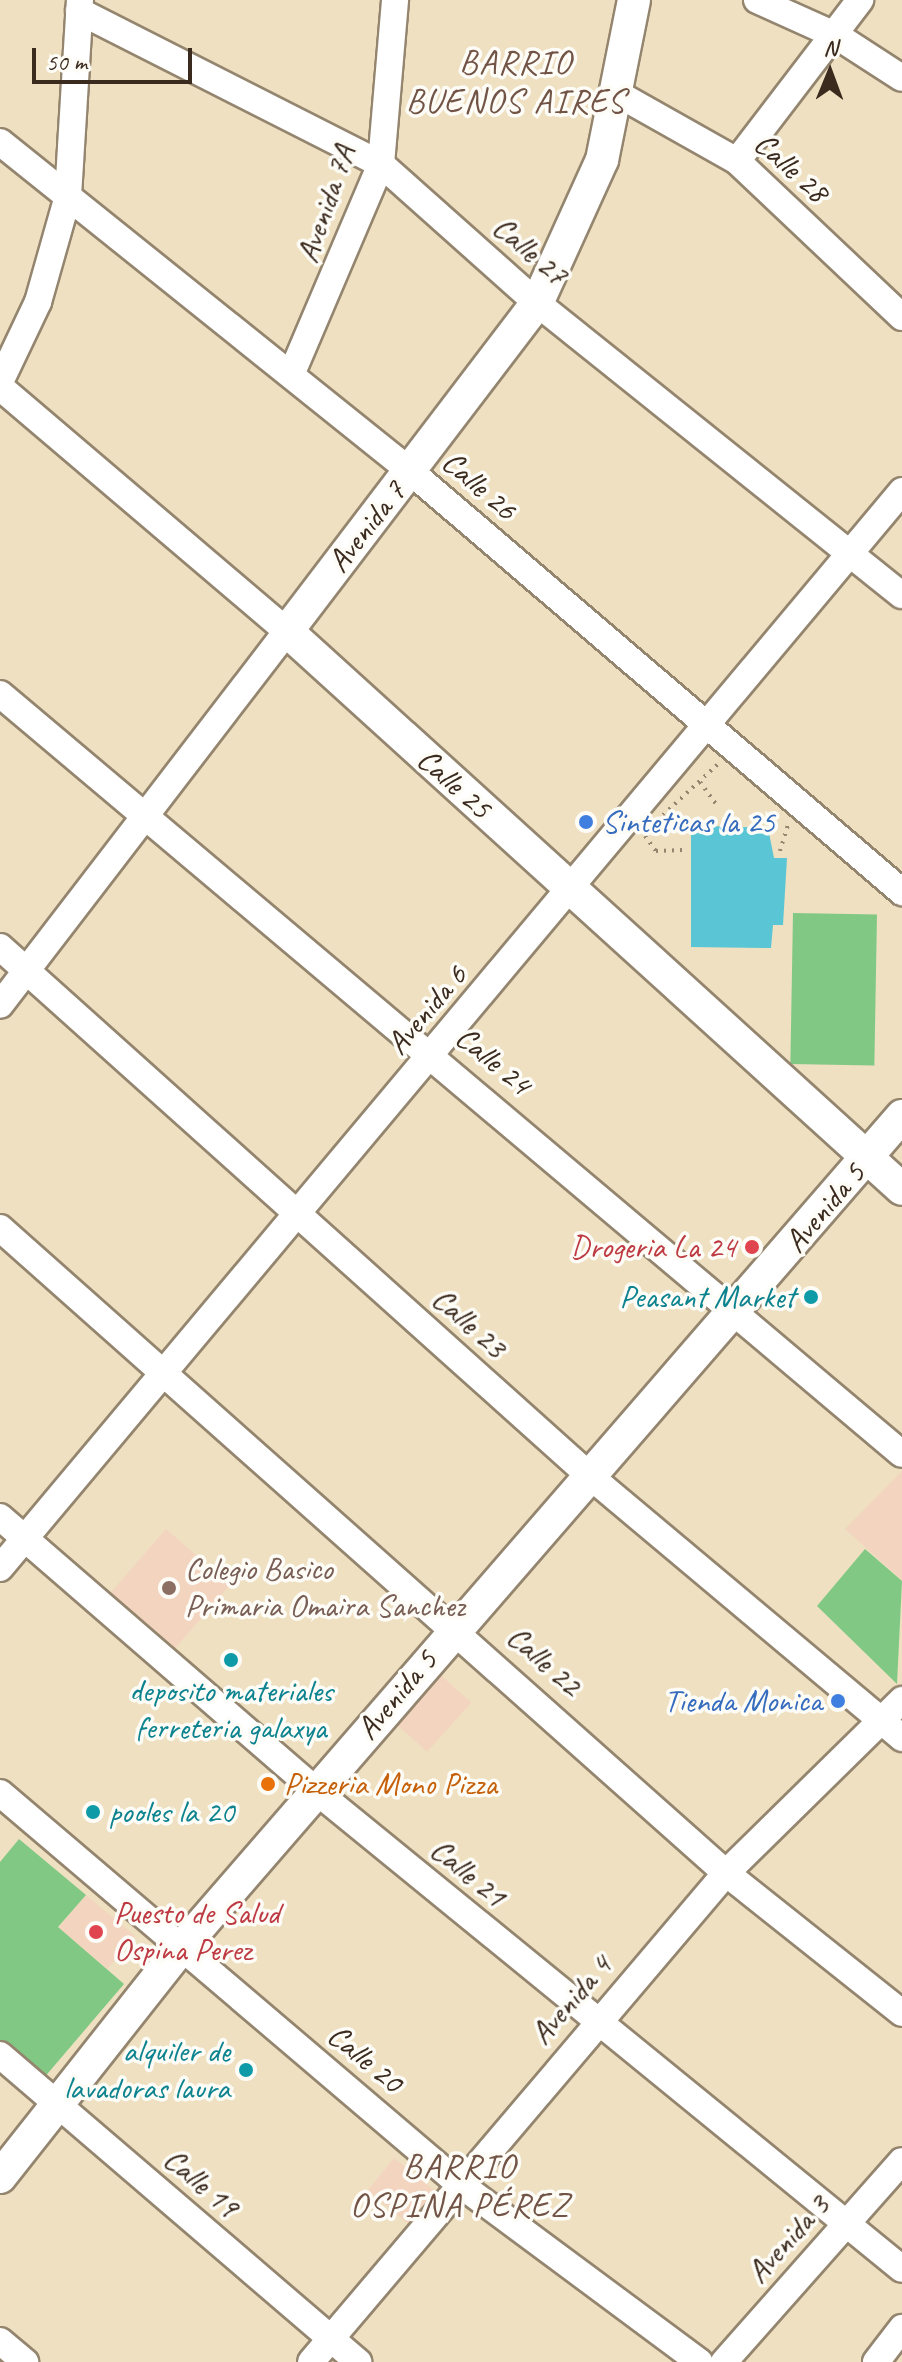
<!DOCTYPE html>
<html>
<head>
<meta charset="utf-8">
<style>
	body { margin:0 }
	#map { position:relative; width:902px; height:2362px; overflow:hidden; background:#eee0c0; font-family:Caveat,sans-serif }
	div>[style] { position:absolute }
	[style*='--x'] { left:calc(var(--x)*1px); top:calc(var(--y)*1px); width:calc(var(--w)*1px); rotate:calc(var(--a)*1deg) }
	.built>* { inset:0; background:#f3d4bf; transform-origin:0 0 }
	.green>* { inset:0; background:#81c884; transform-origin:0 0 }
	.water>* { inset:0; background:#5ac5d5 }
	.path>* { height:4px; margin-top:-2px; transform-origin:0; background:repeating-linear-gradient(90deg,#94856f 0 2px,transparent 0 8px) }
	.roads { filter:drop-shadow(2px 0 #94856f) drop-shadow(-2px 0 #94856f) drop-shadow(0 2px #94856f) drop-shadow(0 -2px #94856f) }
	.minor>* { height:26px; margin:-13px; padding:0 13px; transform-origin:13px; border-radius:13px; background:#fff }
	.tertiary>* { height:32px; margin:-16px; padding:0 16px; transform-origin:16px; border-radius:16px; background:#fff }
	.dots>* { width:22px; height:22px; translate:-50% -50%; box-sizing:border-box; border:4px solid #fdfcf7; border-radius:50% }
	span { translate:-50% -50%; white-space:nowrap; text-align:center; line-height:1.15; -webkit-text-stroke:7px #fdfcf7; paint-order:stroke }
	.street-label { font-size:32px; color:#3b2a1e }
	.shop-label { font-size:32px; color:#366cbe }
	.left { translate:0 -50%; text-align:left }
	.right { translate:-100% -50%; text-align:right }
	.health-label { font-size:32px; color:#be3a42 }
	.culture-label { font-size:32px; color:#0d838f }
	.education-label { font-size:32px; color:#785e54 }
	.food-label { font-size:32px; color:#c56008 }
	.neighbourhood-label { font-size:34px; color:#725446; letter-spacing:2px }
	.north { position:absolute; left:790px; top:32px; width:80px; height:80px; -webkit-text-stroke:6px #fdfcf7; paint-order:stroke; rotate:1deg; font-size:22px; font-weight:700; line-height:32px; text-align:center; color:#3b2a1e }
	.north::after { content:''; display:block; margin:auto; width:28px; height:36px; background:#3b2a1e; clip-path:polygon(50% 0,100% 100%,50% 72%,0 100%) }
	.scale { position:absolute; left:32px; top:48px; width:160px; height:36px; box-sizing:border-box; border:4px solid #3b2a1e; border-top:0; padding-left:10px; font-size:24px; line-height:28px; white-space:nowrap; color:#3b2a1e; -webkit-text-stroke:6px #fdfcf7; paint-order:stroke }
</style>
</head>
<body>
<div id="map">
	<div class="built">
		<div style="clip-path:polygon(902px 1471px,902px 1580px,845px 1529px)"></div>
		<div style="left:166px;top:1529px;width:85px;height:89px;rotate:41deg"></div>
		<div style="left:437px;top:1672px;width:46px;height:66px;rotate:42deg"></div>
		<div style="left:86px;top:1895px;width:64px;height:43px;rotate:40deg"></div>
		<div style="left:394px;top:2158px;width:54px;height:42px;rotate:39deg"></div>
	</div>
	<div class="green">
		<div style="left:793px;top:913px;width:84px;height:151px;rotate:1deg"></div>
		<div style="clip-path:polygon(865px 1549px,902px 1581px,897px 1684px,817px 1606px)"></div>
		<div style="clip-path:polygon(19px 1839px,86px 1895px,58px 1927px,124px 1984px,43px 2079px,0 2042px,0 1862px)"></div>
	</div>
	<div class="water">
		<div style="clip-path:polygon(710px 826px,768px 828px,774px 858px,787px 858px,783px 925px,773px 925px,771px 948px,691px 947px,691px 834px)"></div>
	</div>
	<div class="path">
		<div style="--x:700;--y:782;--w:29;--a:54"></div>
		<div style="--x:663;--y:815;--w:75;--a:-42.8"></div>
		<div style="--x:645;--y:836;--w:19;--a:54"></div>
		<div style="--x:656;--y:851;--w:26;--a:-2"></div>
		<div style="--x:780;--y:851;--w:28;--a:-73"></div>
	</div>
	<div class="roads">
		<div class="minor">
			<div style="--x:757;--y:0;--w:88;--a:24.2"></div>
			<div style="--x:837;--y:36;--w:77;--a:32.9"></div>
			<div style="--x:79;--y:11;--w:339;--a:26.9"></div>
			<div style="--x:381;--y:164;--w:209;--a:41.7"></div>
			<div style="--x:537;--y:303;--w:467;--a:38.7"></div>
			<div style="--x:618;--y:94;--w:137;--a:29.4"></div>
			<div style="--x:737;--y:161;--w:227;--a:43.4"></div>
			<div style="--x:0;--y:142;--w:526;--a:38.74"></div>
			<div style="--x:410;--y:471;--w:648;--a:40.55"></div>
			<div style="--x:737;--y:161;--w:203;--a:-52.6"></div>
			<div style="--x:291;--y:375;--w:229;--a:-66.9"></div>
			<div style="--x:381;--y:164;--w:165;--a:-85.1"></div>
			<div style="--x:0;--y:382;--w:89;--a:-64.6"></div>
			<div style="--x:38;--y:302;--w:110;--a:-74.2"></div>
			<div style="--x:68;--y:196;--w:196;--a:-86.5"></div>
			<div style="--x:0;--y:387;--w:377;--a:40.4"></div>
			<div style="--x:287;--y:631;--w:471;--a:127.5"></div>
			<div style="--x:0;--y:694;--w:1179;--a:40.12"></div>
			<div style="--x:0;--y:947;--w:794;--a:41.89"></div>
			<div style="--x:591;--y:1477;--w:406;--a:40"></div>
			<div style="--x:0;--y:1228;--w:971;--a:41.62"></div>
			<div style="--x:726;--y:1873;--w:225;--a:38.5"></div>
			<div style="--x:0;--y:1517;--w:418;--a:40.9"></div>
			<div style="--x:316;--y:1791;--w:756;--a:39.2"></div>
			<div style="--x:0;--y:1568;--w:1405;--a:-50.05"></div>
			<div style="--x:0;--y:1793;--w:600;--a:40.4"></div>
			<div style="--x:457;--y:2182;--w:302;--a:36.6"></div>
			<div style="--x:0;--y:2055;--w:472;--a:40.6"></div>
			<div style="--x:0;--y:2341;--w:33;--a:40"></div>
			<div style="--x:311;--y:2362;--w:641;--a:-49.68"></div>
			<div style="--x:726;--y:1873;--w:247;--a:-44.5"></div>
			<div style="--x:724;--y:2362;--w:268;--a:-48.5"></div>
			<div style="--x:876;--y:2362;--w:43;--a:-52.6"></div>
		</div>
		<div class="tertiary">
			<div style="--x:634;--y:0;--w:163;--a:101.3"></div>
			<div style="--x:602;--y:160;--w:157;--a:114.4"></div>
			<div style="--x:537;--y:303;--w:412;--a:127.3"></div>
			<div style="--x:287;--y:631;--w:830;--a:42.22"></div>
			<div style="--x:0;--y:2177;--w:292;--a:-51.7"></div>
			<div style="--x:181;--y:1948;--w:1101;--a:-49.09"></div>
		</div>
	</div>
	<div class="dots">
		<div style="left:586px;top:822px;background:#3f7fe0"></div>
		<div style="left:752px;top:1247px;background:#e0444e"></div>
		<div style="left:811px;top:1297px;background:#0f9aa8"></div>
		<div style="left:169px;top:1588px;background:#8d6e63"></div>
		<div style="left:231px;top:1660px;background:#0f9aa8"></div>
		<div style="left:838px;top:1701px;background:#3f7fe0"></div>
		<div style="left:268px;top:1784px;background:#e8710a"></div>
		<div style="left:93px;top:1812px;background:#0f9aa8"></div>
		<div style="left:96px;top:1932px;background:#e0444e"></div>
		<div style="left:246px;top:2070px;background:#0f9aa8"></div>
	</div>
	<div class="street-label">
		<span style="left:791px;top:168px;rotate:42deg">Calle 28</span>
		<span style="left:326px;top:204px;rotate:-71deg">Avenida 7A</span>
		<span style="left:530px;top:251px;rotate:41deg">Calle 27</span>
		<span style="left:479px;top:486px;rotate:41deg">Calle 26</span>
		<span style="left:367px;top:527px;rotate:-52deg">Avenida 7</span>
		<span style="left:454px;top:784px;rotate:42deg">Calle 25</span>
		<span style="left:427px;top:1010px;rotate:-50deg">Avenida 6</span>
		<span style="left:493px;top:1061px;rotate:40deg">Calle 24</span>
		<span style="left:825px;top:1208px;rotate:-50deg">Avenida 5</span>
		<span style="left:469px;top:1323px;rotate:42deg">Calle 23</span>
		<span style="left:544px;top:1661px;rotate:42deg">Calle 22</span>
		<span style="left:397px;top:1695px;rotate:-50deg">Avenida 5</span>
		<span style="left:468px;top:1873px;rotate:40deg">Calle 21</span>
		<span style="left:571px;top:2000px;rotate:-49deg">Avenida 4</span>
		<span style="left:365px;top:2059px;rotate:40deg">Calle 20</span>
		<span style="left:201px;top:2183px;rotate:41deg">Calle 19</span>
		<span style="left:788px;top:2239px;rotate:-48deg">Avenida 3</span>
	</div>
	<div class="shop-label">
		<span class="left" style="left:602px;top:822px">Sinteticas la 25</span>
		<span class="right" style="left:822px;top:1701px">Tienda Monica</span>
	</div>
	<div class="health-label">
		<span class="right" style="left:736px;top:1247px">Drogeria La 24</span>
		<span class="left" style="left:114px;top:1932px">Puesto de Salud<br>Ospina Perez</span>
	</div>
	<div class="culture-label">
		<span class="right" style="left:795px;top:1297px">Peasant Market</span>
		<span style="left:231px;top:1710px">deposito materiales<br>ferreteria galaxya</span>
		<span class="left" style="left:109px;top:1812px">pooles la 20</span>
		<span class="right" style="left:230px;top:2070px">alquiler de<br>lavadoras laura</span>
	</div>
	<div class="education-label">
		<span class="left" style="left:185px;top:1588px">Colegio Basico<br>Primaria Omaira Sanchez</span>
	</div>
	<div class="food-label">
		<span class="left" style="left:284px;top:1784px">Pizzeria Mono Pizza</span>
	</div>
	<div class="neighbourhood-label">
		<span style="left:516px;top:81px">BARRIO<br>BUENOS AIRES</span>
		<span style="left:460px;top:2185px">BARRIO<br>OSPINA PÉREZ</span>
	</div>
	<div class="north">N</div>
	<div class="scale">50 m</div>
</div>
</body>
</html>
